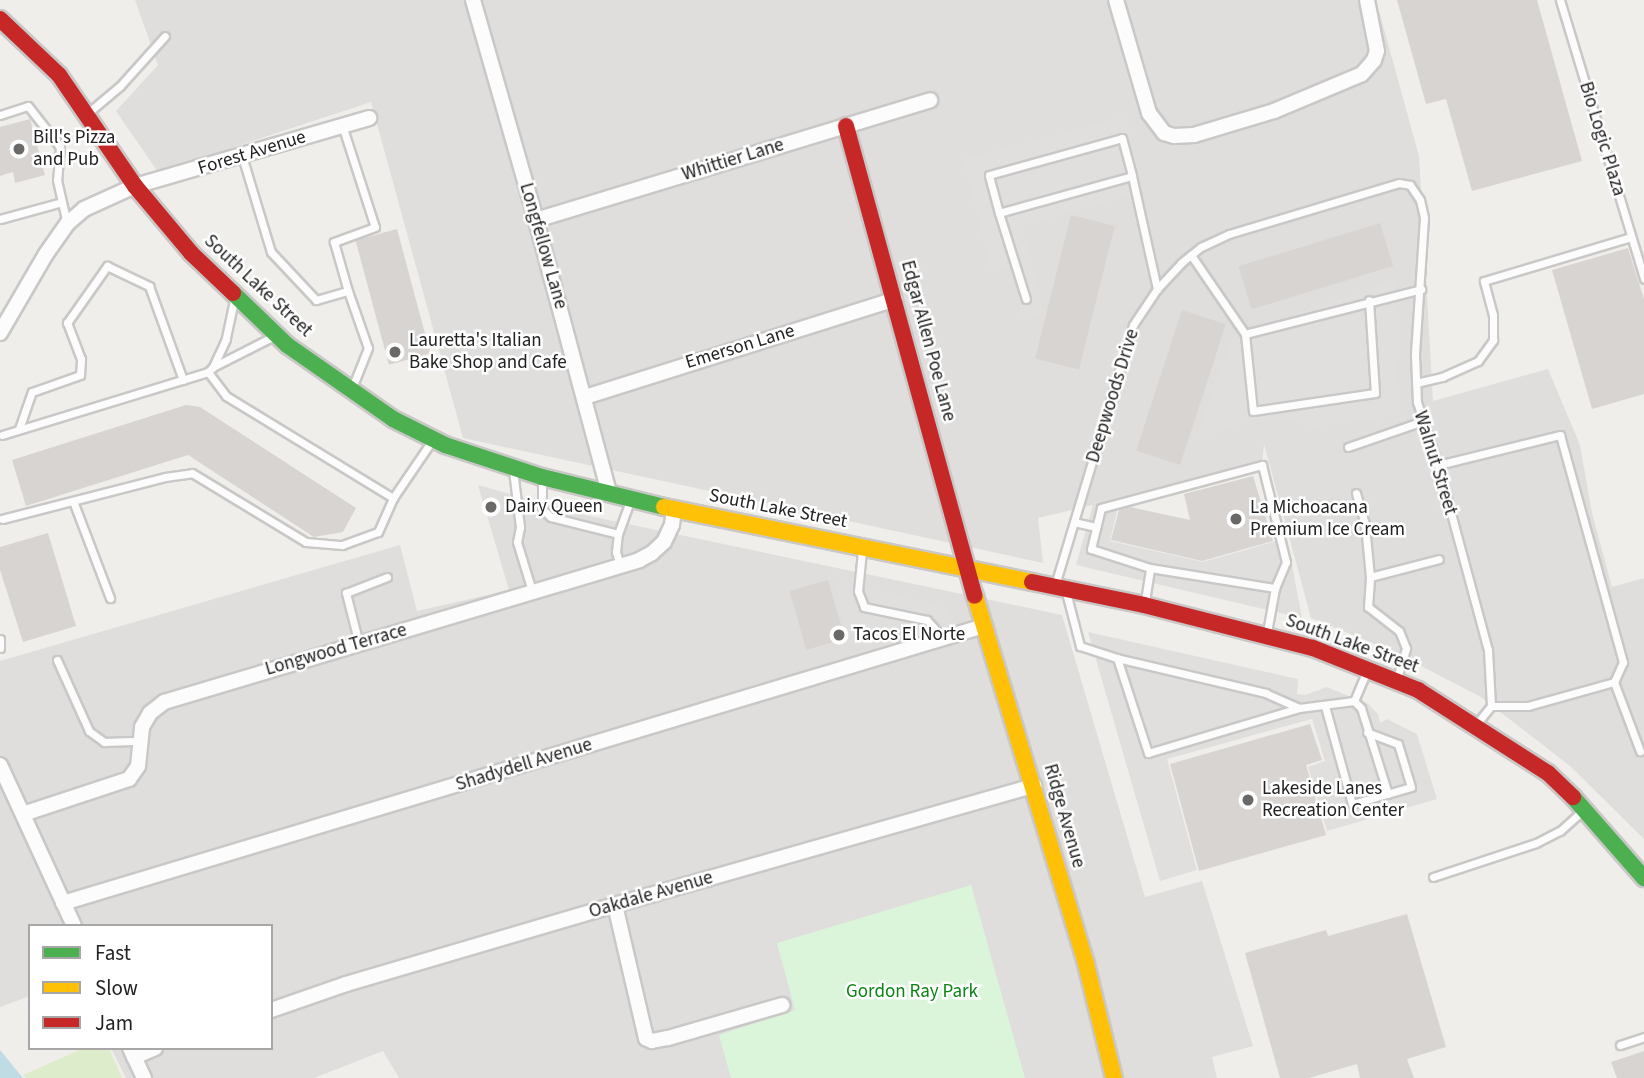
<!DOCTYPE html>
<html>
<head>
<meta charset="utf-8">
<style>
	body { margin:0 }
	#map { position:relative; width:1644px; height:1078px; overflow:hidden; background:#f0eeeb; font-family:"Source Sans 3",sans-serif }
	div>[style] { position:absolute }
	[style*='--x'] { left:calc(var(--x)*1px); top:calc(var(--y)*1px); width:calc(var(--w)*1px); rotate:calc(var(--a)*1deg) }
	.residential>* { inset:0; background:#dfdedc }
	.grass>* { inset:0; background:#ddeccb }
	.park>* { inset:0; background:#daf5da }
	.parking>* { inset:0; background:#e0dfde }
	.water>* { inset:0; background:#bfdbe3 }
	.building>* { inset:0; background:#d7d4d2; transform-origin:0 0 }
	.roads { filter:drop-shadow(2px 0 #c9c8c7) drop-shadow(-2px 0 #c9c8c7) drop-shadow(0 2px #c9c8c7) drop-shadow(0 -2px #c9c8c7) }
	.lane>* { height:7px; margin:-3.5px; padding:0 3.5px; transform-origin:3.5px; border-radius:3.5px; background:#fdfcfc }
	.street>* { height:14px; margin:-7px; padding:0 7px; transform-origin:7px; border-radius:7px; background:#fdfcfc }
	.fast>* { height:16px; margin:-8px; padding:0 8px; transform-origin:8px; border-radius:8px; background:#4caf50 }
	.slow>* { height:16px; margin:-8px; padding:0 8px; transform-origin:8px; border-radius:8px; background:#ffc107 }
	.jam>* { height:16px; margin:-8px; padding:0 8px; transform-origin:8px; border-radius:8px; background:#c62828 }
	.dots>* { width:19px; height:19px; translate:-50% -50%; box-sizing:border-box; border:4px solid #fff; border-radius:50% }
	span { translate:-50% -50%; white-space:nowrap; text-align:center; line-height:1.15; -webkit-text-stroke:5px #fff; paint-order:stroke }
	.poi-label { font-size:19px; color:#222 }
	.left { translate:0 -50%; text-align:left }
	.street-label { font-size:19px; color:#222 }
	.park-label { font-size:19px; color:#0c8416 }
	.legend { position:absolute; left:28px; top:924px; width:245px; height:126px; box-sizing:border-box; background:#fff; border:2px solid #a7a7a7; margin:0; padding:9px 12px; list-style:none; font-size:21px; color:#222 }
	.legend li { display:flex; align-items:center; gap:14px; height:35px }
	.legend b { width:35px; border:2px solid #a7a7a7 }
</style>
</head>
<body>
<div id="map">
	<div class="residential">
		<div style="clip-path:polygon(135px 0,1376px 0,1419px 156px,1433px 401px,1548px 369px,1580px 445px,1592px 513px,1612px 587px,1644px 578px,1644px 839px,1570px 766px,1481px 697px,1392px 651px,1311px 618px,1264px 444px,1262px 465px,1038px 518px,1043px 563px,463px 438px,371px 102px,158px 172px,116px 111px,158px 65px)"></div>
		<div style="clip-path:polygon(478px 485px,580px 514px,1062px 615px,1145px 897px,1202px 881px,1253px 1046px,1212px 1057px,1217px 1078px,399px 1078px,383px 1051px,314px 1078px,126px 1078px,111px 1048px,271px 1048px,271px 926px,30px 926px,30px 996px,0 1007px,0 661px,400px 545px,417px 611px,509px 590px)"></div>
	</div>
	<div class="grass">
		<div style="clip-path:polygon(84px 1048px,109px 1048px,122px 1078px,26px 1078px,23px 1075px)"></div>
	</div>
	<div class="park">
		<div style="clip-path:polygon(971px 885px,1025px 1078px,731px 1078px,719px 1035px,795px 1010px,777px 943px)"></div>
	</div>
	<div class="parking">
		<div style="clip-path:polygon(1126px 116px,1142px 192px,1022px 226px,1044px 315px,1021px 314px,1013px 266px,992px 271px,964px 159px)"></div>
		<div style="clip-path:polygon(1395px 280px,1393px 344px,1396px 386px,1393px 389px,1393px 416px,1308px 428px,1306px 418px,1255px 420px,1223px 429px,1207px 442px,1196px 436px,1234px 335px)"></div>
		<div style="clip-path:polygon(1094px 501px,1118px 507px,1110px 541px,1203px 562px,1287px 538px,1302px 618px,1076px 565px)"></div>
		<div style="clip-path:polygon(844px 582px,948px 608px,945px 621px,860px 645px,857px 633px,846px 635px,833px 585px)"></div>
		<div style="clip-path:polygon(1088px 632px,1298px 679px,1297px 694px,1305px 695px,1327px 687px,1368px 704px,1378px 714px,1380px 723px,1387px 719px,1417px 734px,1437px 799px,1327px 831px,1308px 767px,1325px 761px,1312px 719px,1167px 759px,1197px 870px,1160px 881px)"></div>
	</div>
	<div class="water">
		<div style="clip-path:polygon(0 1050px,23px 1078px,0 1078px)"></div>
	</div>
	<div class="building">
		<div style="clip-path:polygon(1397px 0,1537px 0,1582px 161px,1472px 191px,1446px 99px,1426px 104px)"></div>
		<div style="clip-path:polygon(30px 119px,45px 175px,15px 183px,13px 172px,0 176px,0 127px)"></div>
		<div style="left:1071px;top:215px;width:45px;height:148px;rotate:14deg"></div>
		<div style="left:1380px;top:223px;width:45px;height:148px;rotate:73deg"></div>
		<div style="left:397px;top:229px;width:129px;height:43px;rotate:75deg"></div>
		<div style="clip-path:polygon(1628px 248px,1644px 299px,1644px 394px,1592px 409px,1552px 270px)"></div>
		<div style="left:1182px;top:310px;width:46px;height:148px;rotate:18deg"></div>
		<div style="clip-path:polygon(186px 405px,200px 407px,356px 508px,343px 532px,314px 537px,188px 455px,26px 506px,12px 460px)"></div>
		<div style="clip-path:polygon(1253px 476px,1273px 541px,1202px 561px,1111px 540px,1119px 510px,1130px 507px,1190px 520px,1184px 494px)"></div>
		<div style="clip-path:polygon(48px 533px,76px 626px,23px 642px,0 570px,0 547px)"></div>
		<div style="left:828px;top:580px;width:61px;height:40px;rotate:74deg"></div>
		<div style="clip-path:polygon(1310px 724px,1322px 760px,1306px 765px,1326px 835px,1199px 871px,1170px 764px)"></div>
		<div style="clip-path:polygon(1407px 914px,1446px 1047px,1407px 1059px,1414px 1078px,1360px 1078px,1357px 1064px,1309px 1078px,1280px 1078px,1245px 953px,1326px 930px,1328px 936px)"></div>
		<div style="clip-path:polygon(1644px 1051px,1644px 1078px,1617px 1078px,1611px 1062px)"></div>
	</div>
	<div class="roads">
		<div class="lane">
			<div style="--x:1560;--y:0;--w:291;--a:73.2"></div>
			<div style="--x:89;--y:112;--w:40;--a:-40"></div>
			<div style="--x:120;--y:86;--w:67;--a:-48"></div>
			<div style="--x:0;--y:115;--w:29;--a:-18"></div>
			<div style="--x:28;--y:106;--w:52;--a:52"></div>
			<div style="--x:60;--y:147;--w:33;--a:95"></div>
			<div style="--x:57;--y:180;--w:45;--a:77.2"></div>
			<div style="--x:342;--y:125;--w:107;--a:72.1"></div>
			<div style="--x:375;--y:227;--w:44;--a:159.9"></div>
			<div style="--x:334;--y:242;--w:51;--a:74.1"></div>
			<div style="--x:242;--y:156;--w:100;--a:73.2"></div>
			<div style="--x:271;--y:252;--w:66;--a:46.8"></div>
			<div style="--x:316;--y:300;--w:33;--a:-16"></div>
			<div style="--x:348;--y:291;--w:60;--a:70.7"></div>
			<div style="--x:368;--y:348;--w:43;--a:111.8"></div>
			<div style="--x:1132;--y:176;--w:138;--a:164.5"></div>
			<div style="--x:999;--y:213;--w:39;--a:-105"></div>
			<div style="--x:989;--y:175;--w:138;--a:-15.5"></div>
			<div style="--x:1122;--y:138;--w:39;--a:75"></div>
			<div style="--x:1132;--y:176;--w:116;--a:77.5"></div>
			<div style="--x:999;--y:213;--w:90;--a:72.6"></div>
			<div style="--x:0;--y:219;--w:64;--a:-15.3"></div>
			<div style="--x:1191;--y:255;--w:96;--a:55.6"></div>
			<div style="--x:1245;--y:334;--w:77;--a:84.1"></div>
			<div style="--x:1253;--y:411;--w:123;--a:-8.4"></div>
			<div style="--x:1375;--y:393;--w:93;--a:-93.7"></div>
			<div style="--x:234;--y:300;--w:40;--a:102"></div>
			<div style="--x:226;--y:339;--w:31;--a:115"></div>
			<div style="--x:213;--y:367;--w:66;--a:-27"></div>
			<div style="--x:1245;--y:334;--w:182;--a:-14.3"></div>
			<div style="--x:208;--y:372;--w:30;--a:53"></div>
			<div style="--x:226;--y:396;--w:196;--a:31.4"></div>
			<div style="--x:393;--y:498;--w:68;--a:-55.8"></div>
			<div style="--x:1416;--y:383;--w:27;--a:-13"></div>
			<div style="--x:1442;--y:377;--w:39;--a:-24"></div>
			<div style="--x:1478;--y:361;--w:26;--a:-54"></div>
			<div style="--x:1493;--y:340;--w:25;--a:-90"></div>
			<div style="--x:1493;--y:315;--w:35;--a:-105"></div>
			<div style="--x:1484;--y:281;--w:153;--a:-16.7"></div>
			<div style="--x:19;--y:429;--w:39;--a:-71"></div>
			<div style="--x:32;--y:392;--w:51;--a:-19.5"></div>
			<div style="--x:80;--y:375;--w:16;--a:-86"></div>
			<div style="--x:81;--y:359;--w:39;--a:-111"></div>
			<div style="--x:67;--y:323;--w:70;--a:-54.9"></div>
			<div style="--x:107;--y:266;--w:47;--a:25.5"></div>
			<div style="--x:149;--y:286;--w:100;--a:70.1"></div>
			<div style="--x:2;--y:435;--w:215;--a:-17"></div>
			<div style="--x:208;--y:372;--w:7;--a:-45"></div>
			<div style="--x:1348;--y:447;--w:79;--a:-19.1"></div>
			<div style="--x:1438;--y:465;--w:126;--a:-13.8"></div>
			<div style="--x:1560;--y:435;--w:236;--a:74.5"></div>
			<div style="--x:1623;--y:662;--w:22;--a:114"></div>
			<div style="--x:1614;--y:682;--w:89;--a:164.4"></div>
			<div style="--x:1528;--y:706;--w:37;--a:180"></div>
			<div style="--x:513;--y:470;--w:57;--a:83"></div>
			<div style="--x:520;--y:527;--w:15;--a:101"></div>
			<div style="--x:517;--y:542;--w:51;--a:73"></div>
			<div style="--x:542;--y:481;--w:28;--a:90"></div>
			<div style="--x:542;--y:509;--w:12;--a:42"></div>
			<div style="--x:551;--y:517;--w:69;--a:14.2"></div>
			<div style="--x:1356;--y:493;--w:33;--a:74"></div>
			<div style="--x:1365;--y:525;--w:52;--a:84.5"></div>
			<div style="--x:73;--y:501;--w:104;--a:69.1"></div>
			<div style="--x:2;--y:519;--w:168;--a:-14.4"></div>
			<div style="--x:165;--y:477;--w:27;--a:-8"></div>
			<div style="--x:192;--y:473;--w:133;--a:31.2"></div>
			<div style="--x:306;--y:542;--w:36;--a:5"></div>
			<div style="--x:342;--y:545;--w:38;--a:-20"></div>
			<div style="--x:378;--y:532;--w:37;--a:-66"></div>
			<div style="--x:1074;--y:522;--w:23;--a:13"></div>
			<div style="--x:862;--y:551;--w:40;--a:95.7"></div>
			<div style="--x:858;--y:591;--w:17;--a:69"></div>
			<div style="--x:864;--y:607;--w:64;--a:11.7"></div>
			<div style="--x:927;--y:620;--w:24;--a:48"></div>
			<div style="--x:620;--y:565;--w:14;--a:-107"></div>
			<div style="--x:616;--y:552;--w:18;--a:-84"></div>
			<div style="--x:618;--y:534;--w:33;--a:-70"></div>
			<div style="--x:1150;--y:568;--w:62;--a:-162.1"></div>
			<div style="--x:1091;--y:549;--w:42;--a:-76.3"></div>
			<div style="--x:1101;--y:508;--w:167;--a:-15"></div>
			<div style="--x:1262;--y:465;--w:100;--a:76.1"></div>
			<div style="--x:1286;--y:562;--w:28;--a:113"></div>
			<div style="--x:1055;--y:585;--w:271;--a:-73.3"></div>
			<div style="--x:1133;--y:325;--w:43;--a:-56.3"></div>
			<div style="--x:1157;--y:289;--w:35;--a:-47"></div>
			<div style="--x:1181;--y:263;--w:26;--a:-39"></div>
			<div style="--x:1201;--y:247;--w:31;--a:-25"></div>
			<div style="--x:1229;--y:234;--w:177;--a:-16.7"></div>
			<div style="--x:1399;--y:183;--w:11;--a:10"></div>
			<div style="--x:1410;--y:185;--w:18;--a:56"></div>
			<div style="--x:1420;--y:200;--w:18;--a:77"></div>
			<div style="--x:1424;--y:218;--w:137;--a:93.8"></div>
			<div style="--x:1415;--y:355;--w:47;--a:87.6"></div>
			<div style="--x:1417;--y:402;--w:66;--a:71.6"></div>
			<div style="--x:1438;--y:465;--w:192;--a:74.9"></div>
			<div style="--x:1488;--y:650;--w:56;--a:86.9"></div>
			<div style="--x:1491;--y:706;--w:19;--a:129"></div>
			<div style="--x:1066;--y:592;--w:56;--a:75.5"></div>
			<div style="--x:1080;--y:646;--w:39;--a:18"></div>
			<div style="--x:1145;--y:601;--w:33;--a:-81"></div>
			<div style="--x:1150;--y:568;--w:127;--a:9.1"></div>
			<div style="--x:1275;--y:588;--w:45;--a:100.3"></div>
			<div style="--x:0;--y:639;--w:9;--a:90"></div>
			<div style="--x:359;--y:644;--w:53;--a:-104.3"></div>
			<div style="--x:346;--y:593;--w:44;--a:-21.3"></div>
			<div style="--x:57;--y:660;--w:78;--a:65.7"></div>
			<div style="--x:89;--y:731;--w:19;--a:36"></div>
			<div style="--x:104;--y:742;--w:36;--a:-2"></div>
			<div style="--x:1397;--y:678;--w:31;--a:-73"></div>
			<div style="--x:1406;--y:648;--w:18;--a:-112"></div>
			<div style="--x:1399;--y:631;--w:39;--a:-142"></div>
			<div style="--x:1368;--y:607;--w:30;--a:-86"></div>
			<div style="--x:1370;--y:577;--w:71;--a:-14.6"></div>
			<div style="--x:1614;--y:682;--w:74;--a:69.4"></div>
			<div style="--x:1354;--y:701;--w:10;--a:45"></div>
			<div style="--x:1361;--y:708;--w:90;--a:72.6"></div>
			<div style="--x:1325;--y:706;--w:102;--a:74.6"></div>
			<div style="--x:1352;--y:804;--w:61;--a:-16.1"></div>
			<div style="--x:1411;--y:787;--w:45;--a:-106.8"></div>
			<div style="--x:1398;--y:744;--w:33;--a:-159"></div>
			<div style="--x:1299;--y:708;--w:36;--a:-156"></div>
			<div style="--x:1266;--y:693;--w:153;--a:-166.8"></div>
			<div style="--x:1117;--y:658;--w:100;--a:71.9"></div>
			<div style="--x:1148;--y:753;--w:158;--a:-16.6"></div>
			<div style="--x:1299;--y:708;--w:55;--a:-7.3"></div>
			<div style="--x:1354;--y:701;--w:30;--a:-67"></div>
			<div style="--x:1433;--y:877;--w:108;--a:-18.3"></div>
			<div style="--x:1536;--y:843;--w:27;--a:-27"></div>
			<div style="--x:1560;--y:831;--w:30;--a:-42"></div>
			<div style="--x:1620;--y:1045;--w:25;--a:-18"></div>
		</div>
		<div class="street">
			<div style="--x:473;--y:0;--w:229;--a:74"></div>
			<div style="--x:536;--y:220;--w:283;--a:75"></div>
			<div style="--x:1116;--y:0;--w:118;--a:73.7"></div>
			<div style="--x:1149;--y:113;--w:25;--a:53"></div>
			<div style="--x:1164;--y:133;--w:10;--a:17"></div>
			<div style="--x:1174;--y:136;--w:20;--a:-3"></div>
			<div style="--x:1194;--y:135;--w:84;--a:-16.7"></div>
			<div style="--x:1274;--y:111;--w:95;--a:-22.8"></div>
			<div style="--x:1362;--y:74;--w:18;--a:-49"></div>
			<div style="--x:1374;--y:60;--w:9;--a:-72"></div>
			<div style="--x:1377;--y:51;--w:52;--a:-101.1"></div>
			<div style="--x:536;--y:220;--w:412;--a:-16.9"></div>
			<div style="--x:0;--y:333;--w:91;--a:-59.8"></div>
			<div style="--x:46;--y:254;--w:38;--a:-55"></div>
			<div style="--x:68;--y:223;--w:21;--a:-41"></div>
			<div style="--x:84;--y:209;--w:56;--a:-24.3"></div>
			<div style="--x:135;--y:186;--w:244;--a:-16.2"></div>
			<div style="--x:585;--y:397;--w:325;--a:-17.5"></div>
			<div style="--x:0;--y:765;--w:177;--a:65.3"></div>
			<div style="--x:23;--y:814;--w:112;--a:-18.3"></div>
			<div style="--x:129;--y:779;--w:16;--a:-55"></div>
			<div style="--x:138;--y:766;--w:39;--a:-84"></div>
			<div style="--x:142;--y:727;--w:16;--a:-60"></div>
			<div style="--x:150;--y:713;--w:18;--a:-38"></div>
			<div style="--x:164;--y:702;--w:496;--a:-16.6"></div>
			<div style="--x:639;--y:560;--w:15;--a:-28"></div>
			<div style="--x:652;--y:553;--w:16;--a:-43"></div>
			<div style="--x:664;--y:542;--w:19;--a:-65"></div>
			<div style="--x:672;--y:525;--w:16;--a:-83"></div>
			<div style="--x:63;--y:903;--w:962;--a:-16.74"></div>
			<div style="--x:615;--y:905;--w:137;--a:76.9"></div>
			<div style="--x:646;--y:1038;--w:7;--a:27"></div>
			<div style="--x:652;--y:1041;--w:16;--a:-11"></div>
			<div style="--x:668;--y:1038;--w:119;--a:-16.1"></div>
			<div style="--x:271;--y:1010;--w:79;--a:-19.1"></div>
			<div style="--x:346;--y:984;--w:280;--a:-16.4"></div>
			<div style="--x:615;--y:905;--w:436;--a:-15.9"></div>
			<div style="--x:130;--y:1048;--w:33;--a:65"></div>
			<div style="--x:134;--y:1057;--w:23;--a:-23"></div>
		</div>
		<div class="fast">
			<div style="--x:233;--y:293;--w:75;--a:43.9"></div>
			<div style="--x:287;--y:345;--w:129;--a:34.9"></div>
			<div style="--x:393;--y:419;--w:58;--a:26.6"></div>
			<div style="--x:445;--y:445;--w:102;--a:18.3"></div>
			<div style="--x:542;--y:477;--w:126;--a:13.8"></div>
			<div style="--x:1573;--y:797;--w:108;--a:48.8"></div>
		</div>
		<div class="slow">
			<div style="--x:664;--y:507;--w:376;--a:11.5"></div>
			<div style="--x:975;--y:596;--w:384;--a:73.2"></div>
			<div style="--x:1086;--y:964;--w:117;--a:76.2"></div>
		</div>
		<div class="jam">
			<div style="--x:0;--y:19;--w:81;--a:43.5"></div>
			<div style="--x:59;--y:75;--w:135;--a:55.6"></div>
			<div style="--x:135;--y:186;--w:87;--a:50.1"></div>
			<div style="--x:191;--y:253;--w:58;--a:43.6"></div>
			<div style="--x:846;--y:126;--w:487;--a:74.7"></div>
			<div style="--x:1032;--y:582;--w:114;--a:11.6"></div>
			<div style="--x:1144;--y:605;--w:174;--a:14.3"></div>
			<div style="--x:1313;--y:648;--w:113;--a:21.8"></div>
			<div style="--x:1418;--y:690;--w:154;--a:32.6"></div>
			<div style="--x:1548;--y:773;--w:35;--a:44"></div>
		</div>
	</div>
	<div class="dots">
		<div style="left:19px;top:149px;background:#6a6968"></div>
		<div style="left:395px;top:352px;background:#6a6968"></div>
		<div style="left:491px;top:507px;background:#6a6968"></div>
		<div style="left:1236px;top:519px;background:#6a6968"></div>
		<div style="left:839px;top:635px;background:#6a6968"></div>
		<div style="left:1248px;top:800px;background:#6a6968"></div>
	</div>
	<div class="poi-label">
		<span class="left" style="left:33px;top:149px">Bill's Pizza<br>and Pub</span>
		<span class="left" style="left:409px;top:352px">Lauretta's Italian<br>Bake Shop and Cafe</span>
		<span class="left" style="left:505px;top:507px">Dairy Queen</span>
		<span class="left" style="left:1250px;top:519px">La Michoacana<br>Premium Ice Cream</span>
		<span class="left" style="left:853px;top:635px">Tacos El Norte</span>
		<span class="left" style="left:1262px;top:800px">Lakeside Lanes<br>Recreation Center</span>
	</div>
	<div class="street-label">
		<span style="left:1602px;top:139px;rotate:73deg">Bio Logic Plaza</span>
		<span style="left:252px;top:153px;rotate:-17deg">Forest Avenue</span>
		<span style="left:733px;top:160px;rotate:-17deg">Whittier Lane</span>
		<span style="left:543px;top:246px;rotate:74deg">Longfellow Lane</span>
		<span style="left:258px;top:286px;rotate:43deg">South Lake Street</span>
		<span style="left:928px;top:341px;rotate:75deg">Edgar Allen Poe Lane</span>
		<span style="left:740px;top:347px;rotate:-17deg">Emerson Lane</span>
		<span style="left:1113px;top:396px;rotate:-73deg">Deepwoods Drive</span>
		<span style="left:1435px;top:463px;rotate:73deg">Walnut Street</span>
		<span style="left:778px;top:509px;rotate:11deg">South Lake Street</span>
		<span style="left:1352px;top:644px;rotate:20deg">South Lake Street</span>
		<span style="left:336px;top:650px;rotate:-16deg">Longwood Terrace</span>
		<span style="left:524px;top:765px;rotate:-17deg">Shadydell Avenue</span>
		<span style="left:1064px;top:816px;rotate:74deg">Ridge Avenue</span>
		<span style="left:651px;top:895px;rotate:-16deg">Oakdale Avenue</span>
	</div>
	<div class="park-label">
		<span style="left:912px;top:992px">Gordon Ray Park</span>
	</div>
	<ul class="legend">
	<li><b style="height:9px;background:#4caf50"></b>Fast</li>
	<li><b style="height:9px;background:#ffc107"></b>Slow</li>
	<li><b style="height:9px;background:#c62828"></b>Jam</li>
	</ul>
</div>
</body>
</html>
